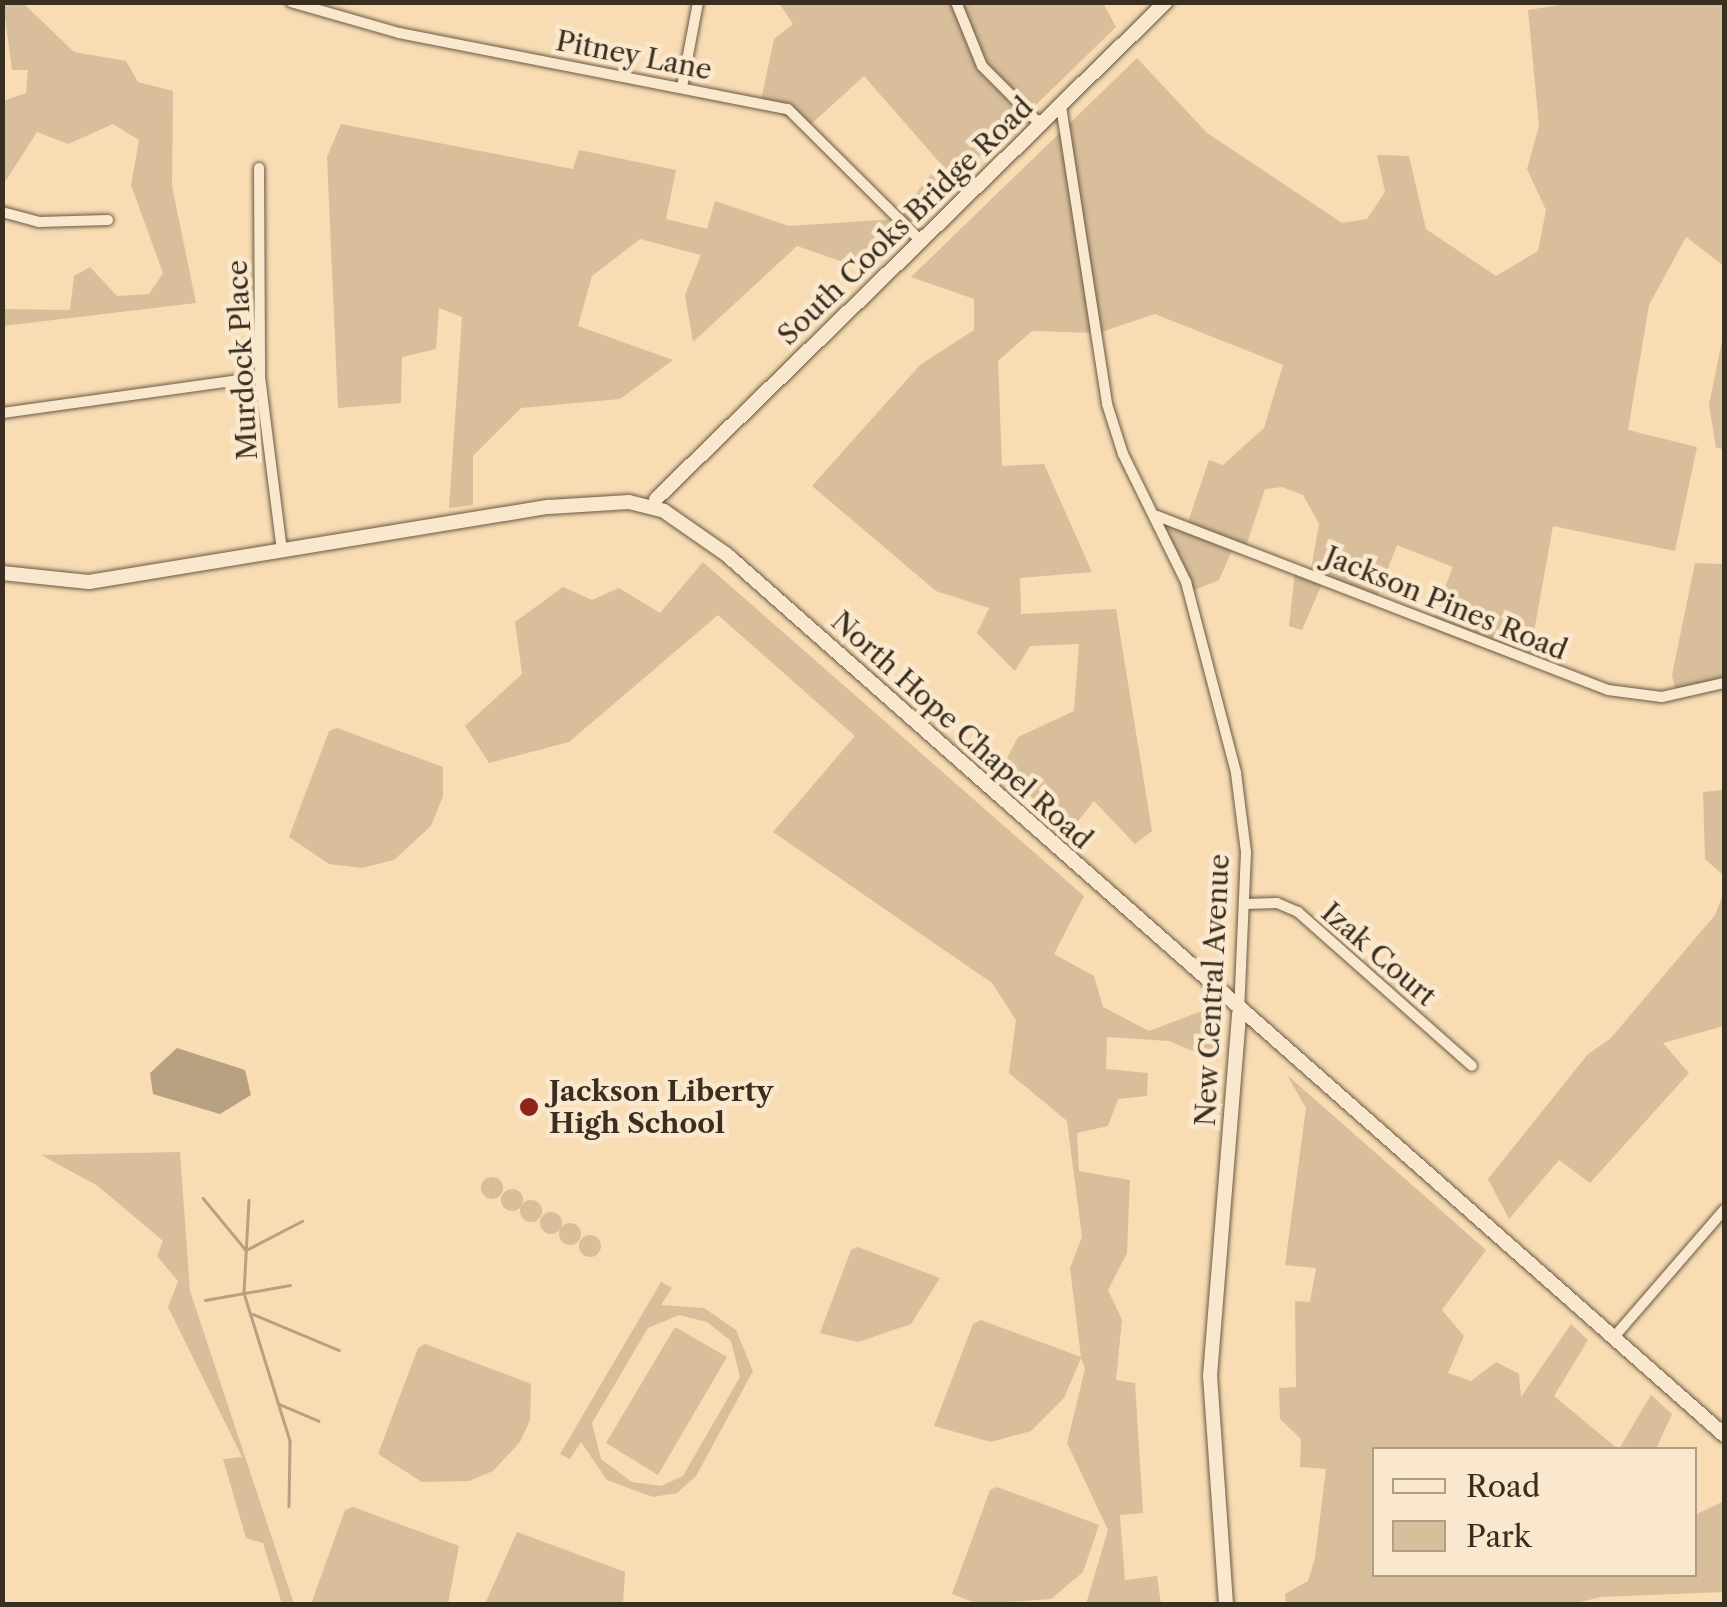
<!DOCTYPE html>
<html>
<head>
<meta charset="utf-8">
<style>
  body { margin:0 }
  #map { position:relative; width:1727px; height:1607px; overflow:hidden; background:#f8dcb3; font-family:"Libre Caslon Text",serif }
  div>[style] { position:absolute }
  .green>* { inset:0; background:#d8be9a }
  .round { border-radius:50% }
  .water>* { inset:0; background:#b7a181 }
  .stream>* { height:2.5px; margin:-1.25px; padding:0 1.25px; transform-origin:1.25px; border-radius:1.25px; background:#b7a181 }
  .roads { filter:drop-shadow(0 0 2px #695a44) drop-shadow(0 0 2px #695a44) }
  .street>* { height:10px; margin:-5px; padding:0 5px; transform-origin:5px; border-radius:5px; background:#fae8ce }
  .secondary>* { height:14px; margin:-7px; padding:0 7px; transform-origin:7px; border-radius:7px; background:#fae8ce }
  .dots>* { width:28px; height:28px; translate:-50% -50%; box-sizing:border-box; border:5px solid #fae8ce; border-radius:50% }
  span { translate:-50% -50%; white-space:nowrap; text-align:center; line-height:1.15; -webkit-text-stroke:9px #fae8ce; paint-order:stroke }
  .street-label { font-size:28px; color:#392e1f }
  .poi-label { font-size:28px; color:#392e1f; font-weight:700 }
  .left { translate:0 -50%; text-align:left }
  .frame { position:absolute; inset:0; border:5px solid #392e1f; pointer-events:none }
  .legend { position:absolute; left:1372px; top:1447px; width:325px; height:130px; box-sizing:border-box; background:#fae8ce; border:2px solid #ad9e88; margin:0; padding:12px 18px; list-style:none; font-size:30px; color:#392e1f }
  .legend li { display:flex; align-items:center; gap:20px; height:50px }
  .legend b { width:50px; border:2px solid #ad9e88 }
</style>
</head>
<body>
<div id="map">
  <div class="green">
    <div style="clip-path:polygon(3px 2px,23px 3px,74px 52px,126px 61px,138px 82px,173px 91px,172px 186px,196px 303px,3px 326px,3px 309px,70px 310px,74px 276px,90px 267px,117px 296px,149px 294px,163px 273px,131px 185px,139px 140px,113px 124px,68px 144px,37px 132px,3px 185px,3px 101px,26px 93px,28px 70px,12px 70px)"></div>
    <div style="clip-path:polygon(1578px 2px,1724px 3px,1724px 266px,1686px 237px,1649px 305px,1628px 430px,1697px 447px,1675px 551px,1553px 526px,1528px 665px,1429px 628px,1453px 567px,1397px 545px,1374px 604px,1322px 584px,1302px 630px,1289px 626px,1295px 571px,1310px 575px,1319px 524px,1303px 495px,1282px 487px,1265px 489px,1244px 552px,1233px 548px,1219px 580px,1190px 592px,1157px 520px,1185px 531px,1209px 460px,1223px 465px,1264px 428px,1283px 365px,1155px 314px,1098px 333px,1032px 331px,998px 361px,1002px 466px,1044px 464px,1092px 572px,1020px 578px,1021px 614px,1116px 609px,1152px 831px,1135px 844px,1094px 801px,1070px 831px,1001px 770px,1018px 737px,1074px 711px,1079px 644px,1030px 646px,1015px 671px,977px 633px,989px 608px,936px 591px,812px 486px,920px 365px,974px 330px,974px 299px,911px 277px,1137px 58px,1207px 133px,1342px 223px,1367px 219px,1385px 192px,1377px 155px,1409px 156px,1426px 229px,1496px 276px,1538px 251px,1546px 210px,1527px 169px,1539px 126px,1528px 10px)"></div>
    <div style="clip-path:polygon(779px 3px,1103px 3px,1116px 27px,866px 270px,797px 246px,693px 342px,685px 295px,701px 255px,640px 239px,592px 276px,578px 326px,673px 360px,620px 399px,521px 408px,473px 456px,473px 505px,449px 508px,462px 317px,439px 308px,436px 349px,402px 357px,401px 403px,338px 408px,327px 157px,341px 124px,573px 169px,579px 150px,676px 170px,666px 219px,707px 229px,715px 201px,789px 226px,896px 219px,940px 163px,864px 76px,808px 127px,760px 105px,774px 39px,793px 24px)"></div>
    <div style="clip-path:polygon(1724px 331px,1724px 449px,1716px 448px,1709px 405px)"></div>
    <div style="clip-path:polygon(703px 562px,1084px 896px,1054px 954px,1094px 976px,1103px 1007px,1149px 1031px,1210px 1008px,1220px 1016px,1217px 1061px,1169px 1041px,1107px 1037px,1106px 1069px,1148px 1073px,1147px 1096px,1118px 1099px,1108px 1126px,1077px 1133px,1079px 1171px,1130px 1180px,1127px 1253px,1108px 1290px,1122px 1320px,1116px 1380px,1135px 1383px,1143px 1513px,1120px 1515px,1125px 1580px,1157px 1576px,1161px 1604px,1086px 1604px,1108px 1530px,1067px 1443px,1085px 1369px,1081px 1358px,1064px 1398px,1031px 1431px,991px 1442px,934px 1426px,973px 1324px,981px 1320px,1081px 1357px,1070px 1268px,1082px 1237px,1067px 1121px,1009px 1073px,1016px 1020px,992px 983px,773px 832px,855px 736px,718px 615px,569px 742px,489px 763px,465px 726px,522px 674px,515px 622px,563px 587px,592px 600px,619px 588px,660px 613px)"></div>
    <div style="clip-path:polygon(1695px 563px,1724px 564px,1724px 686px,1677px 698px,1672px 675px)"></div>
    <div style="clip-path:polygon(337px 728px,443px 767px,443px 796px,431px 826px,394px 860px,362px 868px,329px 864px,289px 837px,329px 731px)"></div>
    <div style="clip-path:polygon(1724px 790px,1724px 876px,1705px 859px,1703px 792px)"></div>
    <div style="clip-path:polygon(1724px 892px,1724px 1026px,1663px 1043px,1689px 1073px,1590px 1183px,1559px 1160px,1509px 1219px,1488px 1179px,1588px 1054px,1610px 1039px,1715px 915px)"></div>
    <div style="clip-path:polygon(1287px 1075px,1486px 1250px,1442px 1310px,1464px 1336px,1448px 1373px,1471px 1381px,1496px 1362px,1519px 1374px,1521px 1397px,1571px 1324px,1588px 1340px,1554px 1396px,1618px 1449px,1374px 1450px,1374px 1574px,1694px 1574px,1695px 1515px,1724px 1501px,1724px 1592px,1601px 1597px,1572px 1604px,1286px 1604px,1285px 1594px,1308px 1581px,1315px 1558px,1326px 1469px,1300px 1467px,1301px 1439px,1280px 1419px,1279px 1388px,1296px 1387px,1295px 1301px,1310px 1302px,1316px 1268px,1285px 1265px,1306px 1108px)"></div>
    <div style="clip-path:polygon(180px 1152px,190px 1291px,294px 1604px,282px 1604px,263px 1543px,246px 1538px,223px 1459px,242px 1457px,168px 1307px,178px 1281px,157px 1256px,163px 1241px,98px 1186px,41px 1155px)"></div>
    <div class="round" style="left:481px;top:1177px;width:22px;height:22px"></div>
    <div class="round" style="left:501px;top:1189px;width:22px;height:22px"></div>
    <div class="round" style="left:520px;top:1200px;width:22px;height:22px"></div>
    <div class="round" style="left:540px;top:1212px;width:22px;height:22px"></div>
    <div class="round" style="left:559px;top:1223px;width:22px;height:22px"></div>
    <div class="round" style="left:579px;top:1235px;width:22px;height:22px"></div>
    <div style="clip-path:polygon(858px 1247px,940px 1278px,911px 1324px,858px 1342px,820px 1333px,851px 1250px)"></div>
    <div style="clip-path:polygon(evenodd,661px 1282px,672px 1288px,661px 1305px,704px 1308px,736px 1330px,753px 1371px,696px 1476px,677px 1493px,653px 1497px,607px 1480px,581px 1442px,570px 1459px,560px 1454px,661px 1282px,679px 1315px,707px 1322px,731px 1341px,740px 1377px,683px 1476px,661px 1486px,632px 1482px,601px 1459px,592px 1423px,648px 1328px,679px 1315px)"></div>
    <div style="clip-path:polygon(675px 1327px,727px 1357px,658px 1475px,606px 1443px)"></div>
    <div style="clip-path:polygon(425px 1344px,531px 1384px,530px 1420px,520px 1442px,493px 1471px,469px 1481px,422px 1482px,378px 1454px,418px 1348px)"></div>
    <div style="clip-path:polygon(1651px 1395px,1672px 1414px,1656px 1449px,1619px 1449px)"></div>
    <div style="clip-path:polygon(997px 1487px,1099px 1525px,1083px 1572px,1051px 1599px,978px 1604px,952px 1594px,990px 1490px)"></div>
    <div style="clip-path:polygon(353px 1507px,459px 1546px,448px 1604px,311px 1604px,345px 1510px)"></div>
    <div style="clip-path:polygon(517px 1532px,625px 1572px,623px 1604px,485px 1604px)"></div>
  </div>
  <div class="water">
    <div style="clip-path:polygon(177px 1048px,245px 1070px,251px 1095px,220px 1114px,153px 1094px,150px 1073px)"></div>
  </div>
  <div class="stream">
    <div style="left:203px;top:1198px;width:67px;rotate:50.4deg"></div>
    <div style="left:246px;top:1250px;width:63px;rotate:-27.4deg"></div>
    <div style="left:249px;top:1200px;width:93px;rotate:93.1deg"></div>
    <div style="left:244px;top:1293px;width:155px;rotate:72.7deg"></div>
    <div style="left:290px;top:1441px;width:65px;rotate:90.9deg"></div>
    <div style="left:205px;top:1300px;width:86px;rotate:-10deg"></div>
    <div style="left:253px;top:1314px;width:93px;rotate:22.7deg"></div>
    <div style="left:279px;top:1404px;width:43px;rotate:23deg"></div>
  </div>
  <div class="roads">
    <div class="street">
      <div style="left:291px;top:2px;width:112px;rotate:16deg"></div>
      <div style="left:399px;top:33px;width:396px;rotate:11.1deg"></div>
      <div style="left:788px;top:109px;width:185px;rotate:44.8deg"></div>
      <div style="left:956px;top:2px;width:69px;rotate:67.9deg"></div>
      <div style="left:982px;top:66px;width:83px;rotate:45deg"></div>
      <div style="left:682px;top:87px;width:86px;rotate:-79.3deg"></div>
      <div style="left:1061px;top:106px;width:302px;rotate:81.2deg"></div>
      <div style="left:1107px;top:404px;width:52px;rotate:72.3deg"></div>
      <div style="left:1123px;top:454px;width:143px;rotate:63.8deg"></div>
      <div style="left:1186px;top:582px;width:197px;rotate:75.3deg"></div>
      <div style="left:1236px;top:773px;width:80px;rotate:82.8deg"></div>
      <div style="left:1246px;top:852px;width:159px;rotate:92.5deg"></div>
      <div style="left:259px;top:168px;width:209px;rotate:89.7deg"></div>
      <div style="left:260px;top:377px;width:174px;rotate:82.8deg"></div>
      <div style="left:2px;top:212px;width:38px;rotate:15deg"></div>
      <div style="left:39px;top:222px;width:69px;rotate:-1.7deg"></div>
      <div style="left:2px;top:413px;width:260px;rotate:-7.9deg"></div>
      <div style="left:1157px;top:516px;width:483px;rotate:21.1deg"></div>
      <div style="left:1608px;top:690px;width:54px;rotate:7.4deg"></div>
      <div style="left:1662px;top:697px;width:64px;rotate:-12.7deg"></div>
      <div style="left:1245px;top:904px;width:32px;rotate:-2deg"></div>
      <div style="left:1277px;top:903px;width:23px;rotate:23deg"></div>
      <div style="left:1298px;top:912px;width:232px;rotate:41.5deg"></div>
      <div style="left:1614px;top:1337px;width:168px;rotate:-49.1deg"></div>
    </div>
    <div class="secondary">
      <div style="left:656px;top:499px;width:712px;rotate:-44.26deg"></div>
      <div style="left:2px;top:573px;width:87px;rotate:5.9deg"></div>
      <div style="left:89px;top:582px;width:466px;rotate:-9.3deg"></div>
      <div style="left:549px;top:507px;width:80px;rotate:-3.6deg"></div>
      <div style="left:629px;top:502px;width:36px;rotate:14deg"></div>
      <div style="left:664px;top:511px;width:77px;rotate:34.9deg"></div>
      <div style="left:727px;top:555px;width:1330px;rotate:41.43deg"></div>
      <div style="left:1226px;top:1604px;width:229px;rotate:-94deg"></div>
      <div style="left:1210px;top:1376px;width:364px;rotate:-85.4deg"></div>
    </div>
  </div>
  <div class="dots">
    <div style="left:529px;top:1107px;background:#8f2418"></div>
  </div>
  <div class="street-label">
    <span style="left:634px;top:55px;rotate:11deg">Pitney Lane</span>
    <span style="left:905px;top:221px;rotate:-44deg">South Cooks Bridge Road</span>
    <span style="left:242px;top:360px;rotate:-93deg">Murdock Place</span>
    <span style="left:1446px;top:603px;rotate:22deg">Jackson Pines Road</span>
    <span style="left:962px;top:730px;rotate:42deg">North Hope Chapel Road</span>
    <span style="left:1379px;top:954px;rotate:41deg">Izak Court</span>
    <span style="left:1212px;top:990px;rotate:-87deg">New Central Avenue</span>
  </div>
  <div class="poi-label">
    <span class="left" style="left:549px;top:1107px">Jackson Liberty<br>High School</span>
  </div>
  <div class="frame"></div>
  <ul class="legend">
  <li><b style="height:12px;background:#fae8ce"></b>Road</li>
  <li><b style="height:28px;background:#d8be9a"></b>Park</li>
  </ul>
</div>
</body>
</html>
